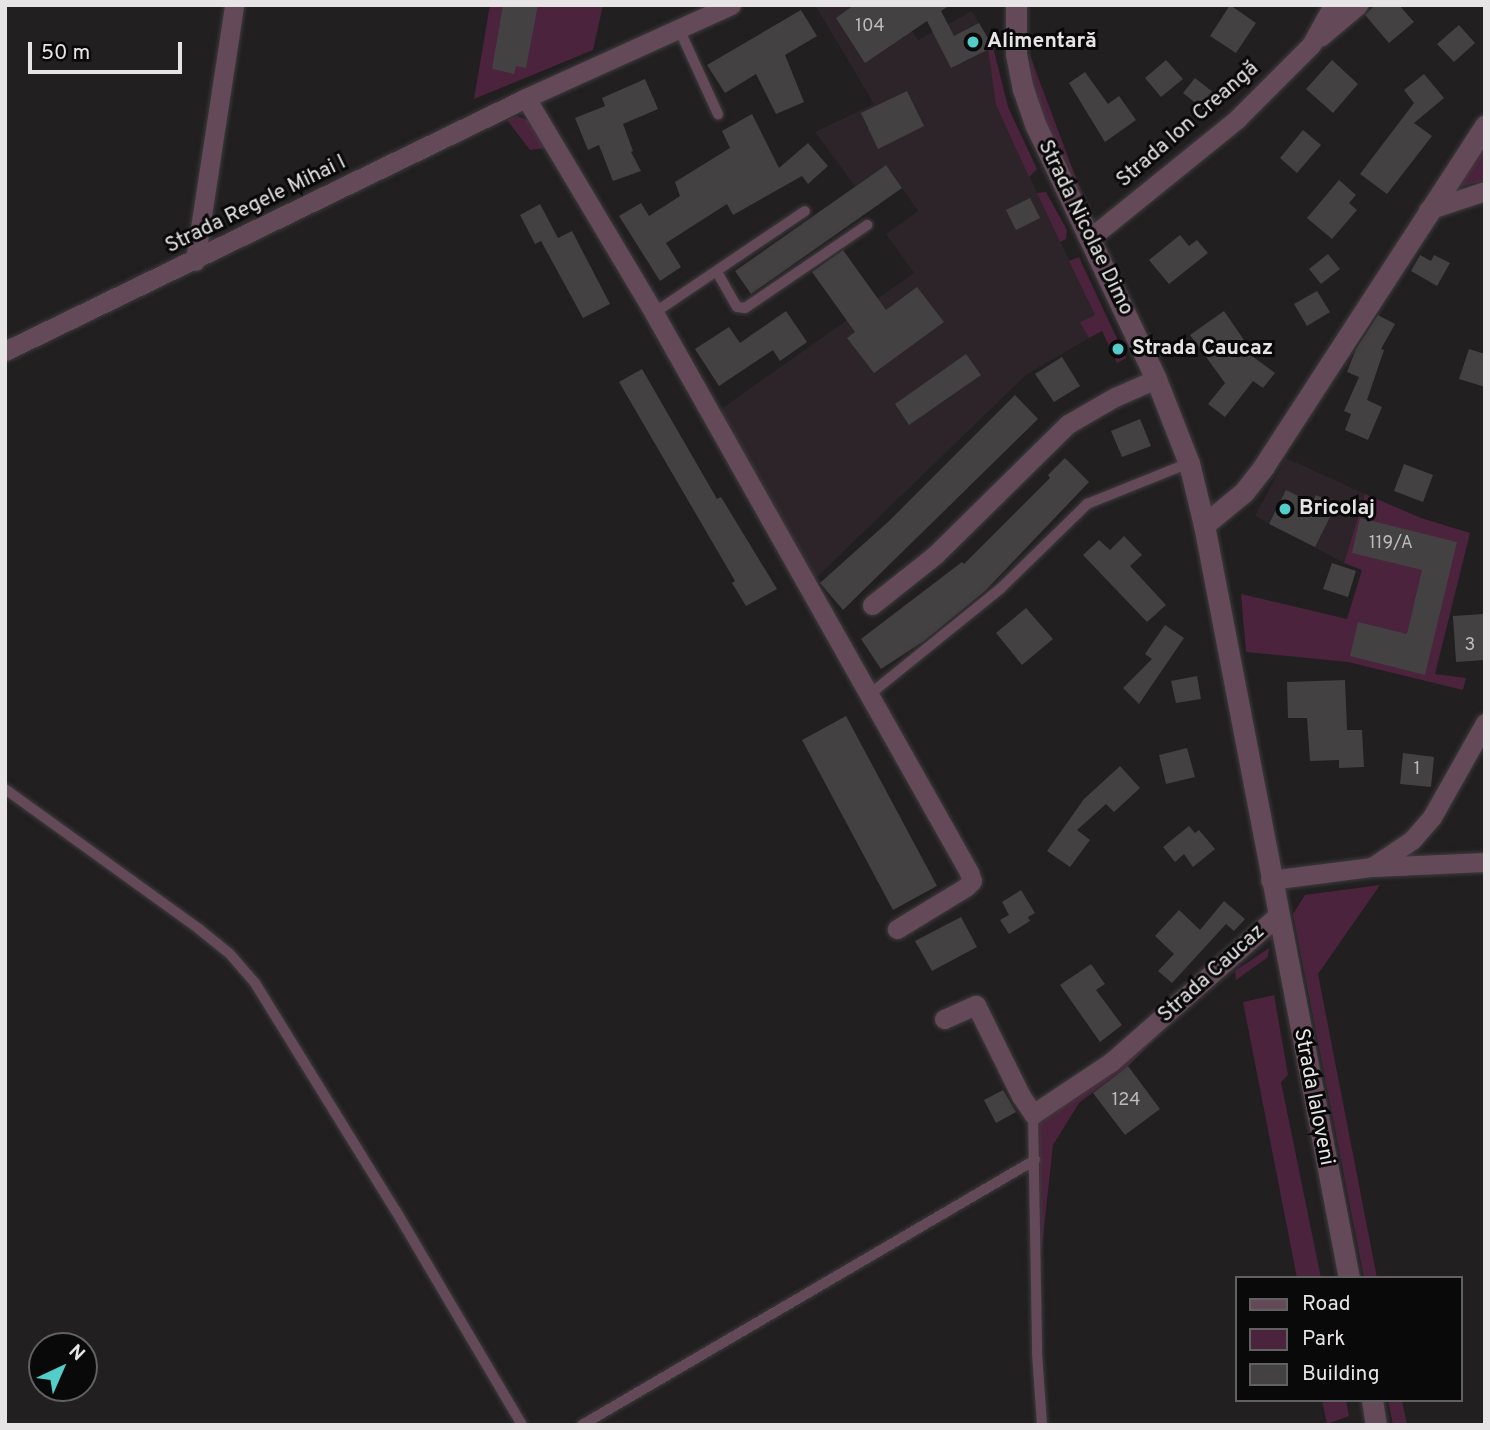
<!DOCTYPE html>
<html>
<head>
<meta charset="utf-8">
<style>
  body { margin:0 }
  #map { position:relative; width:1490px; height:1430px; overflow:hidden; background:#211f20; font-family:Overpass,sans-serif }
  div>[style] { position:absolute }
  .built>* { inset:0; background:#2c2429 }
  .green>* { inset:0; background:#4b233d }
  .building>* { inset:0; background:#444143 }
  .roads { filter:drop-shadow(0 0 2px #3d3b3c) drop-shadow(0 0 2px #3d3b3c) }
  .service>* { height:10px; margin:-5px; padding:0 5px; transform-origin:5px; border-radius:5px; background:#644959 }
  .minor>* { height:19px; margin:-9.5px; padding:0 9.5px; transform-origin:9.5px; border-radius:9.5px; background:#644959 }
  .tertiary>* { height:21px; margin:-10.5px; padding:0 10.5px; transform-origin:10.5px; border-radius:10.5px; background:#644959 }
  .dots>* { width:19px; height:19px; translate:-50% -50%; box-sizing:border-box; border:4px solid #0a090a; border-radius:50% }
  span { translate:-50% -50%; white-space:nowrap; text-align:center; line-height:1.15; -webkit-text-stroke:6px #0a090a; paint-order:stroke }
  .number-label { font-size:18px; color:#bebbbc }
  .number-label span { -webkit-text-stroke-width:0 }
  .poi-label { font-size:21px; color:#e6e4e5; font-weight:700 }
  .left { translate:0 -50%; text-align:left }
  .street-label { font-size:21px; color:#e6e4e5 }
  .frame { position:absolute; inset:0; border:7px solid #e6e4e5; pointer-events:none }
  .legend { position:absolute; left:1235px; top:1276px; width:228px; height:126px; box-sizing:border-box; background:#0a090a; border:2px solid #626162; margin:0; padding:9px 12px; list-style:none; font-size:21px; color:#e6e4e5 }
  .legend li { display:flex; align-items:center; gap:14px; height:35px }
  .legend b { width:35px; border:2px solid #626162 }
  .north { position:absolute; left:28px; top:1332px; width:70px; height:70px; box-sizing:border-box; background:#0a090a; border:2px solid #626162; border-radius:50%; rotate:44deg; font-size:19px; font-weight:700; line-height:28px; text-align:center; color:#e6e4e5 }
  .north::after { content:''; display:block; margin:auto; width:24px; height:32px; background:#53cdca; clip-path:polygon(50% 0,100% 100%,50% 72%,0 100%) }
  .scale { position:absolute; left:28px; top:42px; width:154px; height:32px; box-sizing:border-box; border:4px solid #e6e4e5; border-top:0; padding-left:9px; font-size:21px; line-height:24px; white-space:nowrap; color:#e6e4e5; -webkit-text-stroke:5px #0a090a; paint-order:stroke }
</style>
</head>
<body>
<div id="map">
  <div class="built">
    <div style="clip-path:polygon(815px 5px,894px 5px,918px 40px,972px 11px,993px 47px,996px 105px,1095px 315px,1081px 322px,1089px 338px,1026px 375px,815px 579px,722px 415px,721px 409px,914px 273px,886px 234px,918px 211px,886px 165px,855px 186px,815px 132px,874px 104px)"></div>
    <div style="clip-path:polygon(1286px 458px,1365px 494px,1344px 563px,1255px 516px)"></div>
  </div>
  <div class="green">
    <div style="clip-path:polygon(490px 5px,603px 5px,593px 50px,474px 99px)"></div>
    <div style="clip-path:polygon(993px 47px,1008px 107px,1037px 169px,1029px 177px,996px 105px,988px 49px)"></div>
    <div style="clip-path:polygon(1029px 53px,1088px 210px,1048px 128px,1033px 87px)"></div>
    <div style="clip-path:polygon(517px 116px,530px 121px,546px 148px,530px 150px,507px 120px)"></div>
    <div style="clip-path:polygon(1485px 142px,1485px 181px,1453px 188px)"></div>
    <div style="clip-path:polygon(1046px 192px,1067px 230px,1066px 239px,1060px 242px,1037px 193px)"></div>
    <div style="clip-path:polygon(1079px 257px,1126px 358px,1117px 363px,1102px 331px,1089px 338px,1080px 322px,1095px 315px,1069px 261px)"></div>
    <div style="clip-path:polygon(1365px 494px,1421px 518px,1470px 533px,1435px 674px,1466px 678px,1463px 690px,1348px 662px,1246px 652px,1241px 594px,1347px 619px,1362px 570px,1344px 563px)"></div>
    <div style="clip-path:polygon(1380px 885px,1318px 974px,1377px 1278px,1364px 1278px,1293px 914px,1305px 895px)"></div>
    <div style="clip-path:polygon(1269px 948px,1268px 957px,1236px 980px,1235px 971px)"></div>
    <div style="clip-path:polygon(1274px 995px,1288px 1075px,1281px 1082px,1321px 1278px,1297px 1278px,1243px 1002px)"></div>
    <div style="clip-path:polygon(1162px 1032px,1128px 1066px,1079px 1103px,1053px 1145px,1041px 1256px,1039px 1121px)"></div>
    <div style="clip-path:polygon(1322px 1400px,1346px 1400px,1349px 1416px,1327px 1424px)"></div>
    <div style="clip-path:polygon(1388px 1400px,1402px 1400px,1407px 1425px,1393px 1425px)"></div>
  </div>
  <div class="building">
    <div style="clip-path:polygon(503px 5px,538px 5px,526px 68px,516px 66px,514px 74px,492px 69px)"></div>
    <div style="clip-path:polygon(854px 5px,950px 5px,941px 11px,954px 36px,979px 23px,993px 47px,951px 68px,927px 21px,865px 63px,836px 18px)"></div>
    <div style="clip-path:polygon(1230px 5px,1256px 23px,1236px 53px,1210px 36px)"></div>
    <div style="clip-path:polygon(1375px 5px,1399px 5px,1414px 22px,1389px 43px,1365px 15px)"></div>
    <div style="clip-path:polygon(801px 10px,817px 36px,785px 55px,804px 102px,776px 114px,756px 74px,725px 93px,707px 65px)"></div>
    <div style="clip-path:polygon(1459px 25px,1475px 43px,1454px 62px,1437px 44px)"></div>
    <div style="clip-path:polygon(1166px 60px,1183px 79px,1161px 97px,1145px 78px)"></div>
    <div style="clip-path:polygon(1332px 60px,1358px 84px,1333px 113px,1306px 89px)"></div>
    <div style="clip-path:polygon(1085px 72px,1108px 104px,1119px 96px,1136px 120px,1105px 142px,1069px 83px)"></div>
    <div style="clip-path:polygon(1424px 74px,1444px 98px,1414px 123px,1432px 136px,1387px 194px,1360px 174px,1414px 103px,1404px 90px)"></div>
    <div style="clip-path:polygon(1195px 78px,1219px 97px,1207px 112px,1183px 93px)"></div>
    <div style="clip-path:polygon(645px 79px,658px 109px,623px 124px,633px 151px,631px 152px,641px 171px,613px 181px,599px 145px,588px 150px,575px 118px,605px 106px,602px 98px)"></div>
    <div style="clip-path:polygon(907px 91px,924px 126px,878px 149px,861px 113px)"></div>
    <div style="clip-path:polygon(752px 114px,779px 168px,808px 143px,828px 166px,808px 184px,802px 176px,733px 215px,727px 204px,666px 243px,681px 267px,660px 281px,619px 216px,641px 203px,649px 216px,680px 196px,675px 182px,730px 148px,722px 131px)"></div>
    <div style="clip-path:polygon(1303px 130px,1321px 145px,1297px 173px,1280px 158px)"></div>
    <div style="clip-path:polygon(886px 165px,902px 188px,751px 294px,735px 271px)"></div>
    <div style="clip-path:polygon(1339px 180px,1356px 195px,1349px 203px,1357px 210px,1332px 239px,1307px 218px)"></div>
    <div style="clip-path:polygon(1030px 198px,1040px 218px,1016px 230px,1006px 210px)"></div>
    <div style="clip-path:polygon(540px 204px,558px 238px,572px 231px,610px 304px,583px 318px,541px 241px,535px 244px,520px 215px)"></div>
    <div style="clip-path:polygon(1180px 235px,1189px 246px,1197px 240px,1208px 253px,1169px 284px,1149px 260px)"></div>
    <div style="clip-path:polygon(843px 250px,886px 310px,917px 287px,944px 322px,874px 373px,847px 338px,855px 332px,812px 272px)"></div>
    <div style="clip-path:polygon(1328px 254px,1340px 269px,1321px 284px,1309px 269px)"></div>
    <div style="clip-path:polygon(1420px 255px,1431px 261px,1434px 255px,1450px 263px,1437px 286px,1411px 271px)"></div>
    <div style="clip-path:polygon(1317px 291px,1330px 312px,1307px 326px,1294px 304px)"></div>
    <div style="clip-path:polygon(786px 311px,807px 342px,780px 361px,773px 350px,719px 386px,695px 349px,729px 327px,740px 343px)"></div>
    <div style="clip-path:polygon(1224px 311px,1244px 340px,1237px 345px,1275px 373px,1263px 388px,1253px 381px,1225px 417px,1208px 404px,1225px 383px,1190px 335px)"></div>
    <div style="clip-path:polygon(1378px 315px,1395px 324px,1381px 349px,1384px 350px,1367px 400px,1382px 407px,1368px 440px,1345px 430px,1351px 414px,1344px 411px,1359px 377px,1347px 372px,1356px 349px)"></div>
    <div style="clip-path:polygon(1469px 349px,1485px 354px,1485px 387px,1459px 379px)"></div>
    <div style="clip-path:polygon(966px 354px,981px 375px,909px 425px,895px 404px)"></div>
    <div style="clip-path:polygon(1062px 357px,1080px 386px,1054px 402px,1035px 374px)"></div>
    <div style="clip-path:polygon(642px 369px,717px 499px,721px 497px,777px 589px,746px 606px,732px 583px,735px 581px,619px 382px)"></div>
    <div style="clip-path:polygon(1015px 395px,1038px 419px,843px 610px,820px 583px,888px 522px)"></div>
    <div style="clip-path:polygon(1140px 419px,1151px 446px,1122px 457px,1111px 431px)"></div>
    <div style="clip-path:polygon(1065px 458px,1089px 482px,985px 591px,924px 641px,881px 669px,861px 639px,962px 562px,964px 564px,1050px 478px,1048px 475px)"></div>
    <div style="clip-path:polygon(1404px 464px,1433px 475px,1423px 502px,1394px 491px)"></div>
    <div style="clip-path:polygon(1286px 490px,1312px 503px,1316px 495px,1336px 505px,1315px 547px,1269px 524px)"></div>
    <div style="clip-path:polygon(1360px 518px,1457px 542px,1425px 675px,1350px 656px,1358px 622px,1407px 634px,1422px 570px,1352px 553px)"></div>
    <div style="clip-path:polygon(1124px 536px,1142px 555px,1130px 566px,1166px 605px,1147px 622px,1083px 555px,1099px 540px,1110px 550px)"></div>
    <div style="clip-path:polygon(1332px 563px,1356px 571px,1348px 597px,1323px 589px)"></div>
    <div style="clip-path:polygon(1026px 608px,1053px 639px,1022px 665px,996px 633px)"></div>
    <div style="clip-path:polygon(1483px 614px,1485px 660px,1456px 662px,1453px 616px)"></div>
    <div style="clip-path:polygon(1165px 625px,1184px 638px,1139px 704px,1123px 688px,1152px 659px,1145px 654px)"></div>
    <div style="clip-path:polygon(1197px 676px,1201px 699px,1176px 703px,1171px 681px)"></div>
    <div style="clip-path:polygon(1345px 680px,1347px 730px,1362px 730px,1364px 767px,1339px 768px,1339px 760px,1310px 761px,1307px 718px,1288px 718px,1287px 682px)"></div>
    <div style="clip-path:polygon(846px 716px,937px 886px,893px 910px,802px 740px)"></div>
    <div style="clip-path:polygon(1187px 748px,1195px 777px,1166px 784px,1159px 755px)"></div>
    <div style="clip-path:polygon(1403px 753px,1434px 757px,1431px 787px,1400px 784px)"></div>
    <div style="clip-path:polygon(1120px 766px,1140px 788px,1114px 812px,1106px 804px,1077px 830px,1090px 840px,1070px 867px,1047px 851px,1084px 799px)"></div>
    <div style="clip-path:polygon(1189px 826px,1195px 833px,1199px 830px,1215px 849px,1193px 867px,1184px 854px,1175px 862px,1163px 847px)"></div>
    <div style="clip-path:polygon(1021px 890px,1035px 913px,1028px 917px,1030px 921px,1009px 934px,1000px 920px,1009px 915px,1002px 902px)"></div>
    <div style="clip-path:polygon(1224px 901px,1245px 919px,1234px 931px,1226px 924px,1172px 983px,1158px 971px,1174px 954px,1155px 936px,1179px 910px,1200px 930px)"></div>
    <div style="clip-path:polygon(961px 917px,977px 947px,932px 971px,915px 941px)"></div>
    <div style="clip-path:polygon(1091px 964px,1105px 984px,1096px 990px,1122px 1025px,1100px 1042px,1060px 985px)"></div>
    <div style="clip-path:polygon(1128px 1066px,1160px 1109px,1125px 1135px,1093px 1093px)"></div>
    <div style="clip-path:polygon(1003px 1090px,1016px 1112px,996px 1123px,984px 1100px)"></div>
  </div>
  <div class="roads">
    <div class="service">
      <div style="left:679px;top:29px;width:94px;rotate:65.4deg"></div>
      <div style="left:717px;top:272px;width:40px;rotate:60.3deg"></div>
      <div style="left:737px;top:307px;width:8px;rotate:7deg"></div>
      <div style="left:745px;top:308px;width:148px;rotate:-34.2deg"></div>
      <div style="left:654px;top:313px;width:182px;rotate:-34deg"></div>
      <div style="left:869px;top:695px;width:169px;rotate:-39deg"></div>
      <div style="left:1000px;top:589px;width:122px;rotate:-44.3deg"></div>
      <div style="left:1087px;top:504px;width:110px;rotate:-21.9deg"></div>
      <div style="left:5px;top:789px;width:239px;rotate:35.8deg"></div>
      <div style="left:199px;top:929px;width:38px;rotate:39deg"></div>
      <div style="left:229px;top:953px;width:40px;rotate:49deg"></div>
      <div style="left:255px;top:983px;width:268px;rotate:58.3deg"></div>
      <div style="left:396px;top:1211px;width:248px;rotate:59.5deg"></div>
      <div style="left:1033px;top:1114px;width:239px;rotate:89deg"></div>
      <div style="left:1037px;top:1353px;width:72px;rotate:86deg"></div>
      <div style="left:582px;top:1425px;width:525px;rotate:-30.33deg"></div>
    </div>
    <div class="minor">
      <div style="left:1320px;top:37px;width:50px;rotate:-40.1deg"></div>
      <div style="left:526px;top:98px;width:250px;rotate:59.2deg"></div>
      <div style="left:654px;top:313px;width:642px;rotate:60.6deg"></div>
      <div style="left:969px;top:872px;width:9px;rotate:72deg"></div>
      <div style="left:972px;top:881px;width:8px;rotate:135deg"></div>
      <div style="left:966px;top:887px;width:81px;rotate:148.7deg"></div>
      <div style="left:1428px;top:210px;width:60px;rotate:-18.4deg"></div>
      <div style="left:1089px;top:239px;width:191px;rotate:-39deg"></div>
      <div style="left:1237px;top:119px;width:105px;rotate:-45deg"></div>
      <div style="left:1311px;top:45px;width:46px;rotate:-61.2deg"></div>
      <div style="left:195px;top:261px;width:259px;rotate:-81.3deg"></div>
      <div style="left:5px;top:351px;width:579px;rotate:-25.9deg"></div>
      <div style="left:526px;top:98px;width:225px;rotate:-24.4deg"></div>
      <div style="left:872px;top:605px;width:80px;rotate:-38.4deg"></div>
      <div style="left:935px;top:555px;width:187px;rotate:-44.6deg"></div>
      <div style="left:1068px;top:424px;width:54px;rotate:-29.9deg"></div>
      <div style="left:1115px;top:397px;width:45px;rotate:-23.7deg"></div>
      <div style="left:1372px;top:867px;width:113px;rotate:-2.5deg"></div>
      <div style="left:1270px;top:880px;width:103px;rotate:-7.3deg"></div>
      <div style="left:1372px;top:867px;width:48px;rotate:-34deg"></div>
      <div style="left:1412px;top:840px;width:30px;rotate:-49deg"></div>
      <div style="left:1432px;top:817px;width:108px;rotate:-60.6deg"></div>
      <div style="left:944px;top:1019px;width:35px;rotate:-24deg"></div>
      <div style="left:976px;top:1005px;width:102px;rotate:63.7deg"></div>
      <div style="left:1021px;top:1096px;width:22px;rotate:56deg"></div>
      <div style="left:1033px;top:1114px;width:94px;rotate:-33.7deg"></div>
      <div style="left:1111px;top:1062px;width:221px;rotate:-41.3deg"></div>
    </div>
    <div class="tertiary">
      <div style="left:1016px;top:5px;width:49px;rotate:90deg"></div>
      <div style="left:1016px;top:54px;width:36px;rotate:79deg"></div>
      <div style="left:1023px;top:89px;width:37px;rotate:71deg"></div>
      <div style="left:1035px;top:124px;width:282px;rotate:64.6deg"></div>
      <div style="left:1156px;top:379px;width:90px;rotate:68.6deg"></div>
      <div style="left:1189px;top:463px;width:64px;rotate:76.4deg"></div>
      <div style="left:1204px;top:525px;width:767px;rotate:79.1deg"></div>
      <div style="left:1204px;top:525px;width:52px;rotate:-39.5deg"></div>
      <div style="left:1244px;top:492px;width:33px;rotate:-52deg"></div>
      <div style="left:1264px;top:466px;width:406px;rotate:-57deg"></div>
      <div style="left:1372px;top:1400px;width:25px;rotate:81deg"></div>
    </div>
  </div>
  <div class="dots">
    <div style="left:973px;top:42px;background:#53cdca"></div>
    <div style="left:1118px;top:349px;background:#53cdca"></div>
    <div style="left:1285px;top:509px;background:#53cdca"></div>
  </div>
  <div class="number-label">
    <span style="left:870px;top:27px">104</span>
    <span style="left:1391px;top:544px">119/A</span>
    <span style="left:1470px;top:646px">3</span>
    <span style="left:1417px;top:770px">1</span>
    <span style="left:1126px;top:1101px">124</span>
  </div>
  <div class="poi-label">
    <span class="left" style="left:987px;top:42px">Alimentară</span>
    <span class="left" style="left:1132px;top:349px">Strada Caucaz</span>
    <span class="left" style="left:1299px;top:509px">Bricolaj</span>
  </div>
  <div class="street-label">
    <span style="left:1188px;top:125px;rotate:-41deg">Strada Ion Creangă</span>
    <span style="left:256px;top:205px;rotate:-26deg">Strada Regele Mihai I</span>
    <span style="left:1085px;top:228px;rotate:64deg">Strada Nicolae Dimo</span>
    <span style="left:1212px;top:974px;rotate:-42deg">Strada Caucaz</span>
    <span style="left:1313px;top:1097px;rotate:79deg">Strada Ialoveni</span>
  </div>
  <div class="frame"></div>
  <ul class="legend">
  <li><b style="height:9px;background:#644959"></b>Road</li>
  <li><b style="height:19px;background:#4b233d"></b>Park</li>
  <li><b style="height:19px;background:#444143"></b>Building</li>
  </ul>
  <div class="north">N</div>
  <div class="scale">50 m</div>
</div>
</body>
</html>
